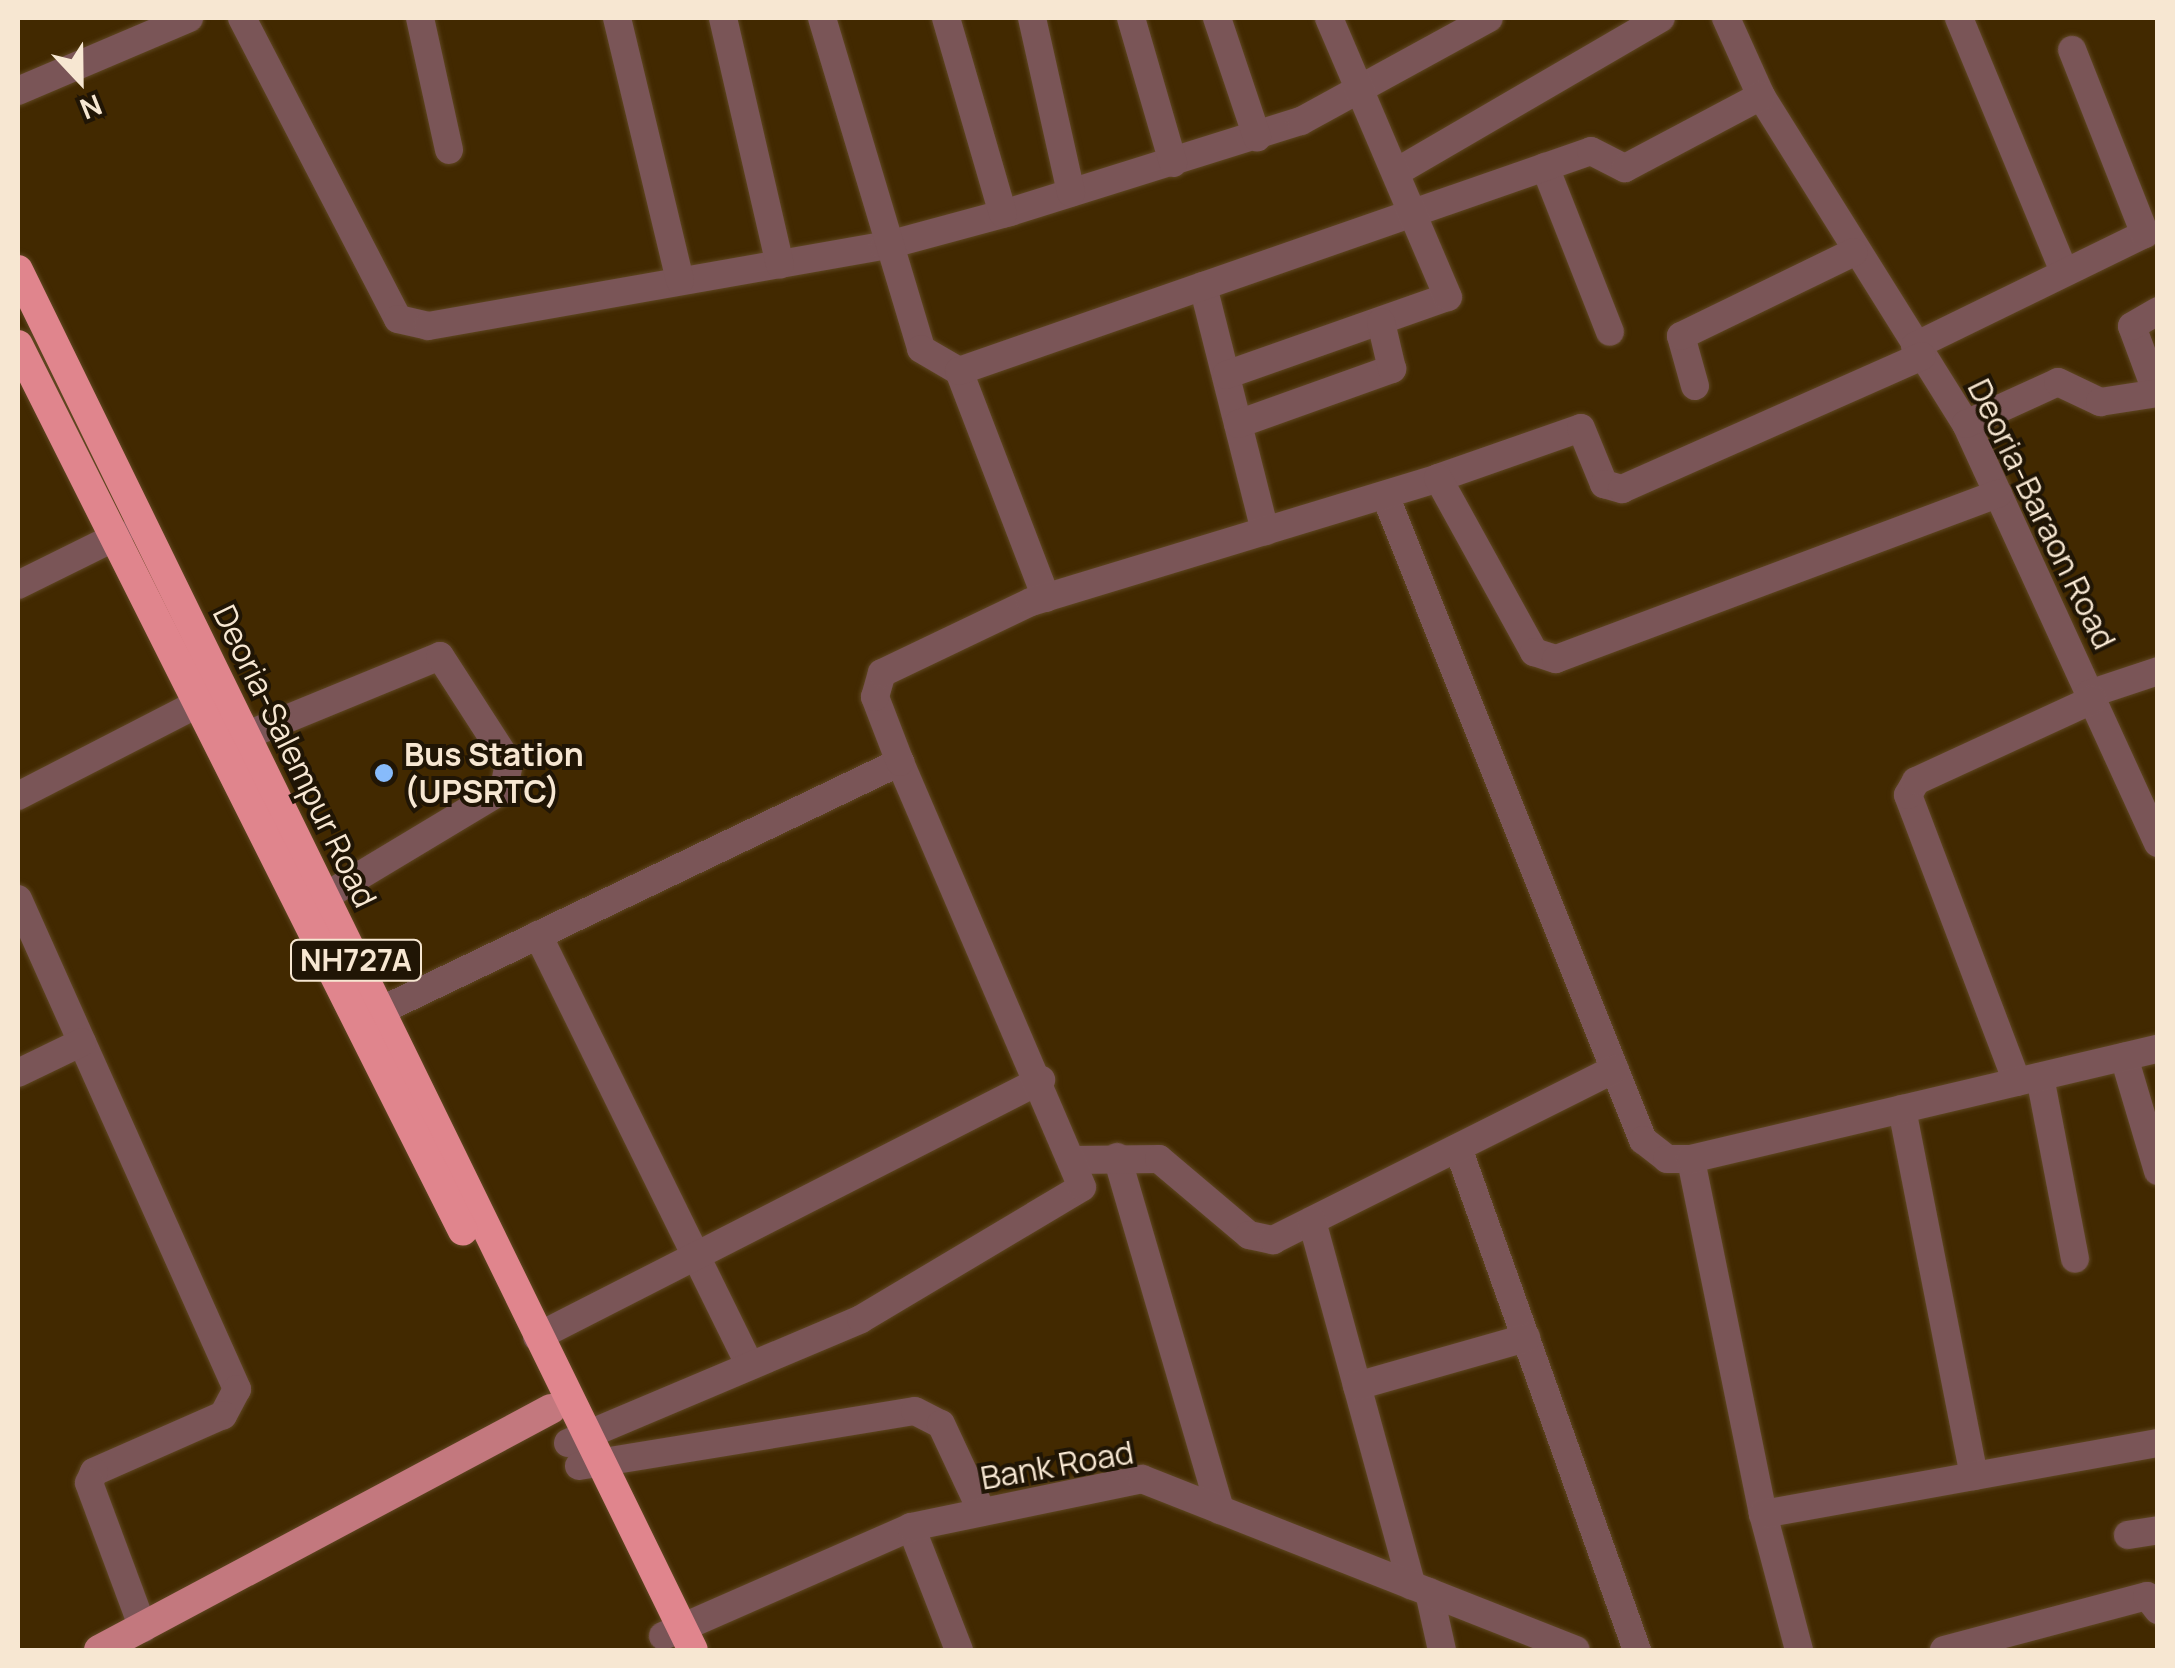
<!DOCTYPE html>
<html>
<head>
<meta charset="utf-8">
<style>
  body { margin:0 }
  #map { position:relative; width:2175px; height:1668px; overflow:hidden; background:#422900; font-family:Manrope,sans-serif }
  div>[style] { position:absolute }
  .roads { filter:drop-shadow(0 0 2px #5f4722) drop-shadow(0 0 2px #5f4722) }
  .minor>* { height:28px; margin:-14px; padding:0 14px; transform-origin:14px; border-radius:14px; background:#7a5557 }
  .major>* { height:30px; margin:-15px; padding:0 15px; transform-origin:15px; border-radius:15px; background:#c3787e }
  .highway>* { height:30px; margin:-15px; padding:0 15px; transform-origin:15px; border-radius:15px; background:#e0858d }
  .dots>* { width:28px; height:28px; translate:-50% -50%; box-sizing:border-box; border:5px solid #201505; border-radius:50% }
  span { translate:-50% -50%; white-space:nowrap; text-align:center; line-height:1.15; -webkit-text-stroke:8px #201505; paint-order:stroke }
  .shield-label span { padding:2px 8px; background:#201505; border:2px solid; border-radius:8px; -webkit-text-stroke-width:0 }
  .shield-label { font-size:30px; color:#f7e7d2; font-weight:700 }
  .street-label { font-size:32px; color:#f7e7d2 }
  .poi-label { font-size:32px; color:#f7e7d2; font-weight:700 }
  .left { translate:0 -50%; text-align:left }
  .frame { position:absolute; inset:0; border:20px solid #f7e7d2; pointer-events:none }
  .north { position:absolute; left:30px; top:30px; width:100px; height:100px; -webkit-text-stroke:8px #201505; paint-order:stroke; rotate:158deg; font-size:28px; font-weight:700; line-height:40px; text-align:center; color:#f7e7d2 }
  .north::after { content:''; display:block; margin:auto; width:35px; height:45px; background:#f7e7d2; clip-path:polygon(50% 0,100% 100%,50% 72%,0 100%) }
</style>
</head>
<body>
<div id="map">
  <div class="roads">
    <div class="minor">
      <div style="left:242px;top:18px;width:339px;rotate:62.6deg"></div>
      <div style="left:398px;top:319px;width:31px;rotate:13deg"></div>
      <div style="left:428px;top:326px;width:463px;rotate:-10deg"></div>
      <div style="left:884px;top:246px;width:131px;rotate:-15.1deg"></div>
      <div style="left:1010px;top:212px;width:305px;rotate:-17.4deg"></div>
      <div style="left:1301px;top:121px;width:214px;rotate:-28.7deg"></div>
      <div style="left:420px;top:18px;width:135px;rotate:77.6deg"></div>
      <div style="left:617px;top:18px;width:270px;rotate:76.5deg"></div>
      <div style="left:723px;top:18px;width:253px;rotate:77deg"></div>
      <div style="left:822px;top:18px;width:345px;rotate:73.3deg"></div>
      <div style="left:921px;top:349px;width:44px;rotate:30.1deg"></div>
      <div style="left:959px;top:371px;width:243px;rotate:69deg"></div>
      <div style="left:946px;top:18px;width:204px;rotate:73.8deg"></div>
      <div style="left:1032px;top:18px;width:179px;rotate:77.4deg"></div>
      <div style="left:1131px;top:18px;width:151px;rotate:73.8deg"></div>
      <div style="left:1217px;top:18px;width:126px;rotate:71.4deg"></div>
      <div style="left:1726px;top:18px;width:85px;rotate:65.8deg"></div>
      <div style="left:1761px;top:96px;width:387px;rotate:58deg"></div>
      <div style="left:1966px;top:424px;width:461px;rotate:65.4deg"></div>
      <div style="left:1959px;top:18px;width:274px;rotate:67.5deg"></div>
      <div style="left:18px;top:91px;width:186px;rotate:-23.1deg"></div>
      <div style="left:1545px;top:167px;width:177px;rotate:68.5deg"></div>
      <div style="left:1398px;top:171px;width:304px;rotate:-30.2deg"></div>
      <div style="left:1203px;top:286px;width:253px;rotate:75.8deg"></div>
      <div style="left:1915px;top:346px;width:256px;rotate:-26deg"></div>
      <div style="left:2145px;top:234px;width:198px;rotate:-111.6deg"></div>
      <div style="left:959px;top:371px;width:669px;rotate:-19.19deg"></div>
      <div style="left:1591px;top:151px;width:38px;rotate:27deg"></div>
      <div style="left:1625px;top:168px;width:154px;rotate:-27.9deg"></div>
      <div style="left:1226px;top:375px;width:235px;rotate:-19.4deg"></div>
      <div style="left:1448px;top:297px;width:303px;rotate:-113.1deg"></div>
      <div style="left:1695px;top:386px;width:52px;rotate:-105.6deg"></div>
      <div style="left:1681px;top:336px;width:192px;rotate:-25.9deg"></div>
      <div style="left:2156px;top:391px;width:69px;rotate:-110.3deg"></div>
      <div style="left:2132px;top:326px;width:30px;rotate:-30deg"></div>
      <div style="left:1238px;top:424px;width:164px;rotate:-19.7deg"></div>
      <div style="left:1392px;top:369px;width:48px;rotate:-103.2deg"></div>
      <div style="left:1966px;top:424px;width:101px;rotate:-24.5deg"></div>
      <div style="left:2058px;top:382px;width:47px;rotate:25.5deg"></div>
      <div style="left:2100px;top:402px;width:59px;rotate:-8.8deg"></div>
      <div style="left:1438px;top:478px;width:151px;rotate:-19.3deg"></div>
      <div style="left:1581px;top:428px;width:61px;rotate:67.7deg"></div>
      <div style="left:1604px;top:484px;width:19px;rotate:16deg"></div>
      <div style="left:1622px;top:489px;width:328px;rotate:-23.9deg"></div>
      <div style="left:1385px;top:495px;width:695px;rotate:68.2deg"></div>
      <div style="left:1643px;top:1140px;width:31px;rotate:38deg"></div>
      <div style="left:1667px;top:1159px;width:24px"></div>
      <div style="left:18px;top:585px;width:113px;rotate:-26.3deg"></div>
      <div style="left:2089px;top:694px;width:73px;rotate:-18.4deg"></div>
      <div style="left:228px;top:743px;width:229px;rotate:-22.3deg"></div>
      <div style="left:440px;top:656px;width:127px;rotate:57.2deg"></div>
      <div style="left:509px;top:763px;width:26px;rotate:101deg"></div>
      <div style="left:504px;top:789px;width:231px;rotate:149deg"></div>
      <div style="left:18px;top:796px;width:208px;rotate:-27.2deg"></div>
      <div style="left:18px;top:899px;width:537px;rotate:65.92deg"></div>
      <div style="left:237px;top:1389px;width:30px;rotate:118deg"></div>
      <div style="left:223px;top:1415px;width:141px;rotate:156.2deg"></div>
      <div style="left:94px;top:1472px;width:12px;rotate:114deg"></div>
      <div style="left:89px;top:1483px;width:155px;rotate:69.6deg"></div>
      <div style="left:538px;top:935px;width:480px;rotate:63.8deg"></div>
      <div style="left:380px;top:1011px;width:577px;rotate:-25.59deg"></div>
      <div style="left:2124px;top:1057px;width:119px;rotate:73.4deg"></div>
      <div style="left:18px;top:1073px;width:71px;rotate:-25.8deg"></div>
      <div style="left:2040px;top:1077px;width:185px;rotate:79.1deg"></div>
      <div style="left:2017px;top:1082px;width:307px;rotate:-110.8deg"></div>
      <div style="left:1908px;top:795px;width:16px;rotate:-60deg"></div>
      <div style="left:1916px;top:781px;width:194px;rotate:-24.7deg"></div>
      <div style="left:1902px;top:1109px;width:374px;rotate:78.9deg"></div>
      <div style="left:1458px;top:1148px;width:533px;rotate:70.38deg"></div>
      <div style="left:1117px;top:1157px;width:368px;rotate:73.7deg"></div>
      <div style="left:1074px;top:1160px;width:85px;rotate:-0.7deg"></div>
      <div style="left:1159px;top:1159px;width:118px;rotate:40.2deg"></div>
      <div style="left:1249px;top:1235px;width:25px;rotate:12deg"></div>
      <div style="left:1273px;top:1240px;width:382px;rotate:-26.6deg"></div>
      <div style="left:1312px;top:1221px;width:378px;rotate:74.7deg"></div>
      <div style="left:537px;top:1337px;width:566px;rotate:-27.02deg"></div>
      <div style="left:1357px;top:1386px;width:176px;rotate:-15.9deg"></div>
      <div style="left:568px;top:1443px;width:318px;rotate:-22.9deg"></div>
      <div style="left:861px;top:1319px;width:257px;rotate:-30.8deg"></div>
      <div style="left:1082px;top:1187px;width:462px;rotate:-113.2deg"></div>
      <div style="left:900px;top:762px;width:70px;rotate:-111deg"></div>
      <div style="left:875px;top:697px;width:25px;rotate:-74deg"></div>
      <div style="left:882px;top:673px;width:165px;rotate:-25.5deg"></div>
      <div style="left:1031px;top:602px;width:425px;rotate:-16.9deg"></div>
      <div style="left:1438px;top:478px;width:199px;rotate:61.1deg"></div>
      <div style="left:1534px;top:652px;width:23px;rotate:18deg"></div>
      <div style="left:1556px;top:659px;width:472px;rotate:-20.5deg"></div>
      <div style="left:579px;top:1466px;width:340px;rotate:-9.3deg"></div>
      <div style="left:915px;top:1411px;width:29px;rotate:27deg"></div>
      <div style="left:941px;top:1424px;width:97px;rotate:65deg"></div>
      <div style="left:1763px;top:1514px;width:362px;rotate:-101.5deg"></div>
      <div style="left:1691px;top:1159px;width:480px;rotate:-13.3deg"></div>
      <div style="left:911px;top:1527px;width:132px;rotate:68.7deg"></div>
      <div style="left:2128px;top:1535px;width:30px;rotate:-9deg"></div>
      <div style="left:1429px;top:1592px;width:59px;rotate:77.4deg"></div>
      <div style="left:663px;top:1636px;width:271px;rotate:-23.7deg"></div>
      <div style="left:911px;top:1527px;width:236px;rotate:-11.7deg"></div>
      <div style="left:1142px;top:1479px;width:466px;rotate:21.5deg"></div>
      <div style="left:1799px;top:1650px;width:141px;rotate:-104.8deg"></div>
      <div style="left:1763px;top:1514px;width:401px;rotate:-10.2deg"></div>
      <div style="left:1944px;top:1650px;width:210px;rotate:-14.9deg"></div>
      <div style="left:2147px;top:1596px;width:18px;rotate:52deg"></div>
    </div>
    <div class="major">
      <div style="left:99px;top:1650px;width:512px;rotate:-28.07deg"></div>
    </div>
    <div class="highway">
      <div style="left:18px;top:270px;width:1536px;rotate:63.94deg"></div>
      <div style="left:18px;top:345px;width:991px;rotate:63.33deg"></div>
    </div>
  </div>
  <div class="dots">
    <div style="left:384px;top:773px;background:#87bbfb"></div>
  </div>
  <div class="shield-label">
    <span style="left:356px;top:960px">NH727A</span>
  </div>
  <div class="street-label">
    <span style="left:2042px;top:514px;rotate:64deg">Deoria-Baraon Road</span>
    <span style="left:295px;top:756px;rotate:64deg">Deoria-Salempur Road</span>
    <span style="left:1057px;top:1465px;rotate:-10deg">Bank Road</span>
  </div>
  <div class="poi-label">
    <span class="left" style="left:404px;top:773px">Bus Station<br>(UPSRTC)</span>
  </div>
  <div class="frame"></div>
  <div class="north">N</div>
</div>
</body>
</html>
